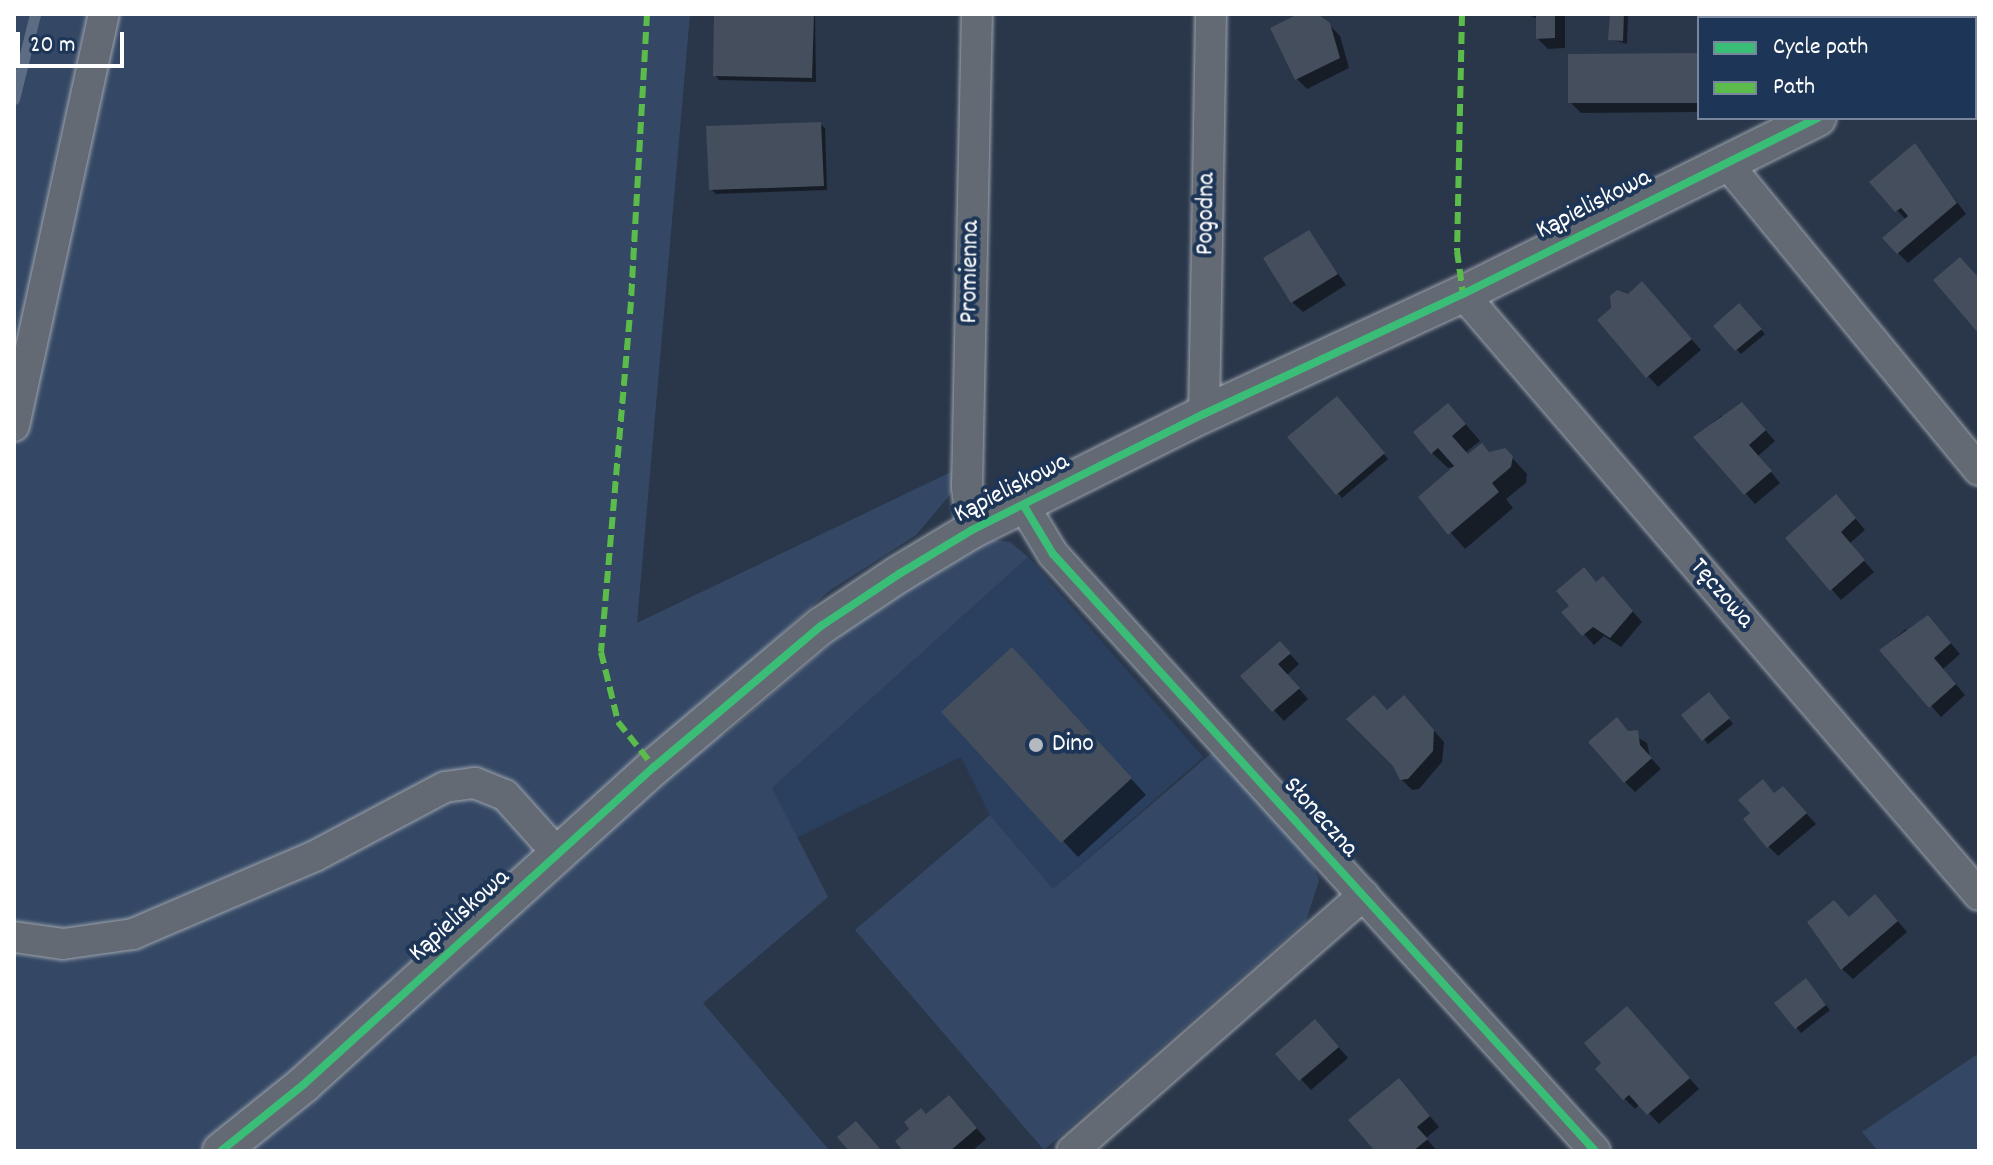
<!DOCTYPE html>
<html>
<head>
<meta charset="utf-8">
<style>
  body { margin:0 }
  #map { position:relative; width:1993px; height:1165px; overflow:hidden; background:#2a374a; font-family:Dekko,sans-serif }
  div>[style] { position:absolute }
  .built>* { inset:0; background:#2a405e }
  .green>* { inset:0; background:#344865 }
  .shadow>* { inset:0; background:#0007 }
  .stream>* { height:11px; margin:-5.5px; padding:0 5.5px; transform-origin:5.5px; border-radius:5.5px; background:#5c6d83 }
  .building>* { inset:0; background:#444e5c }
  .roads { filter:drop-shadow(0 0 2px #9fa5ae) drop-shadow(0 0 2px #9fa5ae) }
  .minor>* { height:30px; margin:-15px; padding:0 15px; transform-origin:15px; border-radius:15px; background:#636a74 }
  .tertiary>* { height:36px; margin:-18px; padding:0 18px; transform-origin:18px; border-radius:18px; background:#636a74 }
  .quiet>* { height:6px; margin-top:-3px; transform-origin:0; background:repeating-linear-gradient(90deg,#5cbc4b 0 12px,transparent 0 18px) }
  .cycleway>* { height:8px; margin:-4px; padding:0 4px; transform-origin:4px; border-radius:4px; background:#3abd76 }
  .dots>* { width:22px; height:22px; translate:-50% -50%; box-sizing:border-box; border:4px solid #1d3557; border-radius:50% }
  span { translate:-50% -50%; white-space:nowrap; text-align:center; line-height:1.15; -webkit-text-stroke:8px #1d3557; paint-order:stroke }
  .street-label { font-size:26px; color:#fff }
  .poi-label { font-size:26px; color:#fff }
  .left { translate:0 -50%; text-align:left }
  .frame { position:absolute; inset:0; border:16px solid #fff; pointer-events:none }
  .legend { position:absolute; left:1697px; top:16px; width:280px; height:104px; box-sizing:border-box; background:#1d3557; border:2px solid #77869a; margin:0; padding:10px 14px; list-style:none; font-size:24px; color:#fff }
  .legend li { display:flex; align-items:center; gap:16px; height:40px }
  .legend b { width:40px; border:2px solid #77869a }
  .scale { position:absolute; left:16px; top:32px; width:108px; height:36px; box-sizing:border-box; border:4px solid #fff; border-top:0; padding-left:10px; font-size:24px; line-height:28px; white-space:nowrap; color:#fff; -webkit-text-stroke:6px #1d3557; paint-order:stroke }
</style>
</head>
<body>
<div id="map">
  <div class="built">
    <div style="clip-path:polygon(1028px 557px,1203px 757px,1053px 889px,990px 815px,961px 757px,796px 838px,772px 788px)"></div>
  </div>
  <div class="green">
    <div style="clip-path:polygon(14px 14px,690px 14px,637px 623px,953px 471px,954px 490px,916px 535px,829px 591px,700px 708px,724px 735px,889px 594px,987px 539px,1010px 542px,1028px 557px,772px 788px,828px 897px,703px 1003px,830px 1151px,14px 1151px)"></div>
    <div style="clip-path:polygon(1759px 14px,1828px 14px,1828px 18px,1759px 18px)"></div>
    <div style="clip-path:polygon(1215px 750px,1308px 854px,1319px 880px,1306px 921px,1044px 1150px,855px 930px,990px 815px,1053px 889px)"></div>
    <div style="clip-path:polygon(1979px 1053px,1979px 1151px,1878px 1151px,1862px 1132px)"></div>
  </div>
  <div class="shadow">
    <div style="clip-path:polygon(716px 14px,815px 14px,816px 82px,719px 80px,715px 75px)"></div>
    <div style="clip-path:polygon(1303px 14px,1319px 14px,1340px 36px,1349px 68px,1307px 89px,1297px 79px)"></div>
    <div style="clip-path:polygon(1525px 14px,1565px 14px,1565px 48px,1548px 49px,1538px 39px,1538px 19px)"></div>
    <div style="clip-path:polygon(1612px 14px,1628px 14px,1627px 44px,1610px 39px)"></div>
    <div style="clip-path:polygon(1699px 55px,1699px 112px,1581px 113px,1570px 102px)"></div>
    <div style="clip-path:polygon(820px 124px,825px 128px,827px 190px,716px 194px,711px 189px)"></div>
    <div style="clip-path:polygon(1915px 146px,1966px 214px,1908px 263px,1898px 253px,1906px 220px,1872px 182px)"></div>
    <div style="clip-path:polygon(1309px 232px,1346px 285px,1303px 312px,1292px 302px)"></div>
    <div style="clip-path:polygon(1652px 294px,1701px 350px,1658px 387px,1648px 376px,1628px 296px)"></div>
    <div style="clip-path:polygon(1739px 306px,1765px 334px,1741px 354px,1716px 326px)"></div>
    <div style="clip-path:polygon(1341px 403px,1388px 459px,1342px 498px,1338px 493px)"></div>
    <div style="clip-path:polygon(1752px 415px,1775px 441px,1758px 456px,1780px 483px,1755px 504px,1696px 437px,1721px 416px)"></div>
    <div style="clip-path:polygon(1463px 421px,1480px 441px,1466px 452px,1469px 456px,1505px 450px,1527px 474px,1526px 483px,1506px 499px,1513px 508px,1465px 549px,1420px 497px,1457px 466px,1448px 468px,1432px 453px)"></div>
    <div style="clip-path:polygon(1846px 507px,1865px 530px,1849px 544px,1874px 572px,1841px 600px,1788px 539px)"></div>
    <div style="clip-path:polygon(1597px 584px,1613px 589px,1642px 622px,1621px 647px,1604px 636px,1594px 645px,1564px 612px)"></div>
    <div style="clip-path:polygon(1938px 628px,1960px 654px,1943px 669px,1965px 695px,1941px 717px,1882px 650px,1906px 629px,1910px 633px)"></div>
    <div style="clip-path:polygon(1290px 654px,1299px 664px,1287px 675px,1308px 699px,1284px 721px,1243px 676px)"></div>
    <div style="clip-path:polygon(1027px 665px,1146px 795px,1078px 857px,944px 712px)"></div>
    <div style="clip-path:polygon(1713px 699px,1733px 724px,1708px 744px,1684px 715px)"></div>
    <div style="clip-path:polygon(1414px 708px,1444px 742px,1442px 762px,1419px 789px,1412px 790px,1401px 779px,1388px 712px)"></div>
    <div style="clip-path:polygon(1629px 732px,1647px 743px,1650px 757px,1661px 769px,1635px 792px,1625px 782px)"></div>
    <div style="clip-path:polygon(1793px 799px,1816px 824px,1778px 856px,1768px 846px)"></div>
    <div style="clip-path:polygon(1886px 907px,1907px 932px,1853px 979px,1842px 969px,1850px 919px)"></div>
    <div style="clip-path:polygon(1810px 985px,1830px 1010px,1801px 1033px,1777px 1003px)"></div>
    <div style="clip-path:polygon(1637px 1019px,1699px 1089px,1659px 1124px,1640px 1104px,1635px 1109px,1625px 1099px)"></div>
    <div style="clip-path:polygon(1325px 1032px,1348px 1058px,1311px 1090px,1278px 1054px)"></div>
    <div style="clip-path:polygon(1409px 1091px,1439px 1127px,1426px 1138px,1436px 1150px,1377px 1151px)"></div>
    <div style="clip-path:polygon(959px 1108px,986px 1139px,972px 1151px,906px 1151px,912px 1129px,926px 1117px)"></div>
  </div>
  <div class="stream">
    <div style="left:14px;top:99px;width:88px;rotate:-76.1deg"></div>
  </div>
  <div class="building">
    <div style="clip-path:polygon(714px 14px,814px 14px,812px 78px,713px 76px)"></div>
    <div style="clip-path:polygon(1298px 14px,1318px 14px,1330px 23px,1340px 58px,1295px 80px,1270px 28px)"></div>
    <div style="clip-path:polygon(1536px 14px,1555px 14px,1555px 38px,1536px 39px)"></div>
    <div style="clip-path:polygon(1610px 14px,1624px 14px,1623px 41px,1608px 40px)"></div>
    <div style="clip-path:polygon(1699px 53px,1699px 103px,1568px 103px,1568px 54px)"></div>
    <div style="clip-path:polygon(821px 122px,824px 186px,709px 190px,706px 126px)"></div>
    <div style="clip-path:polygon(1915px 143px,1957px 203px,1897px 254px,1882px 238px,1908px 216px,1901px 208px,1895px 212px,1869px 182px)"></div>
    <div style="clip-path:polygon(1309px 230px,1338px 274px,1291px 303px,1263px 258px)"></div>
    <div style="clip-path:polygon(1960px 257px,1979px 278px,1979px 334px,1933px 280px)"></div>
    <div style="clip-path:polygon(1642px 281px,1692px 339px,1646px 378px,1597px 320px,1611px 308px,1610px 296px,1617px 290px,1628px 294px)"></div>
    <div style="clip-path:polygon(1739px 303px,1762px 329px,1735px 351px,1713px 326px)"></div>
    <div style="clip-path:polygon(1337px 396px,1385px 453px,1336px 495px,1287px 437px)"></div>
    <div style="clip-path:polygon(1742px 402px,1766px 430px,1749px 445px,1772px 471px,1744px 495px,1693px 437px)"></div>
    <div style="clip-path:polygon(1448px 403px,1466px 424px,1452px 436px,1468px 454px,1482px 443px,1489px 452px,1505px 448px,1513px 456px,1511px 467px,1492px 483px,1499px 492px,1448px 535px,1418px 497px,1454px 466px,1438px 448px,1431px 454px,1413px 432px)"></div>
    <div style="clip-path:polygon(1836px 494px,1856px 518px,1841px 532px,1865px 560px,1830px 591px,1785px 538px)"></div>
    <div style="clip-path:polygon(1584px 567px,1596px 582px,1603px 576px,1633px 611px,1610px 638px,1593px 627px,1582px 636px,1561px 612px,1569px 606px,1556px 591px)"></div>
    <div style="clip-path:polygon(1928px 615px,1951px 643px,1934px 658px,1956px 684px,1929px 708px,1879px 650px)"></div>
    <div style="clip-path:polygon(1280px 641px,1291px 653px,1278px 664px,1300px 688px,1272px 712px,1240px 676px)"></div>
    <div style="clip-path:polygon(1012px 647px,1132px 778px,1061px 843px,941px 712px)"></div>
    <div style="clip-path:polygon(1709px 692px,1730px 718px,1702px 741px,1681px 715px)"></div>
    <div style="clip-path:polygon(1374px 695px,1387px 710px,1404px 695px,1434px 730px,1433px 751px,1408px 779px,1400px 780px,1393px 766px,1346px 719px)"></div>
    <div style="clip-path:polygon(1617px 717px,1628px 731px,1638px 730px,1640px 745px,1652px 758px,1624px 783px,1588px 742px)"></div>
    <div style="clip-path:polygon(1763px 779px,1774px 793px,1783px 786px,1807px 813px,1767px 848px,1743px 819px,1750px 813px,1738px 800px)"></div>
    <div style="clip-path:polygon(1875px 894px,1898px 921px,1841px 970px,1807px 922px,1834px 900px,1849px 917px)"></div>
    <div style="clip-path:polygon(1806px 978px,1826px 1005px,1795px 1029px,1774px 1003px)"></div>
    <div style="clip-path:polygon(1627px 1006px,1690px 1078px,1647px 1115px,1629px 1095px,1623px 1100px,1595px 1069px,1601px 1063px,1584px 1043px)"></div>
    <div style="clip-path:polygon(1315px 1019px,1339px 1047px,1299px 1081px,1275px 1054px)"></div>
    <div style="clip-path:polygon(1399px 1078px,1430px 1116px,1417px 1127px,1428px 1139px,1413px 1151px,1375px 1151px,1348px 1120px)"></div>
    <div style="clip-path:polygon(949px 1095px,977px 1128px,950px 1151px,903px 1151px,895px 1141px,909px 1129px,904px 1122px,921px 1108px,926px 1114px)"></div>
    <div style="clip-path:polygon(856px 1121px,882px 1151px,849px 1151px,837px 1137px)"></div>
  </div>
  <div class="roads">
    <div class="minor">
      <div style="left:1851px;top:18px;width:4px;rotate:-90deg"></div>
      <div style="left:1725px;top:161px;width:400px;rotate:50.6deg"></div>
      <div style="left:1463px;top:294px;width:792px;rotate:49.35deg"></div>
      <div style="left:1204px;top:414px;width:400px;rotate:-89deg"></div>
      <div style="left:14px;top:426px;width:422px;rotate:-77.7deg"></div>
      <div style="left:1024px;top:506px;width:56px;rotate:58.9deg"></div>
      <div style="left:1053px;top:554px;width:806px;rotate:47.76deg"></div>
      <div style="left:972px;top:530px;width:43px;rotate:-96.6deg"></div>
      <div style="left:967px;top:487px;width:473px;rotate:-88.8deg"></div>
      <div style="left:14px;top:937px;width:49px;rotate:8.1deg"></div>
      <div style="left:63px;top:944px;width:71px;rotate:-8.1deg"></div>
      <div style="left:133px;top:934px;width:198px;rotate:-23.2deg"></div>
      <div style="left:315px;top:856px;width:147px;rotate:-28deg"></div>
      <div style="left:445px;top:787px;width:30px;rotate:-8deg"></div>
      <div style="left:475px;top:783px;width:32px;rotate:22deg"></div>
      <div style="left:505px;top:795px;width:82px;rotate:48deg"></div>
      <div style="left:1072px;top:1151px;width:388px;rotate:-41.3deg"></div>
    </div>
    <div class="tertiary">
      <div style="left:1975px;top:43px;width:4px;rotate:-27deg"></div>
      <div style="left:221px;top:1151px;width:105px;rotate:-38.8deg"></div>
      <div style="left:303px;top:1085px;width:474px;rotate:-42.2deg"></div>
      <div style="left:654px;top:767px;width:219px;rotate:-40.2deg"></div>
      <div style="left:821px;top:626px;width:94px;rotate:-33.7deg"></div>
      <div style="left:899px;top:574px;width:85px;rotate:-31.1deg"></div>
      <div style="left:972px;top:530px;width:259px;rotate:-26.6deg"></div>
      <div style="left:1204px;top:414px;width:285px;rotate:-24.9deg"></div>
      <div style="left:1463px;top:294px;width:396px;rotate:-26.4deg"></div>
    </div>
  </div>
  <div class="quiet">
    <div style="left:647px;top:14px;width:288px;rotate:93.2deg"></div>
    <div style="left:631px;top:302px;width:351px;rotate:94.9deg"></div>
    <div style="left:601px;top:652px;width:72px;rotate:76.3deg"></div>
    <div style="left:618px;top:722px;width:58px;rotate:51.3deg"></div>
    <div style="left:1462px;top:14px;width:237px;rotate:91.2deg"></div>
    <div style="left:1457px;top:251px;width:43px;rotate:82.1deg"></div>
  </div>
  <div class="cycleway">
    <div style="left:1024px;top:506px;width:56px;rotate:58.9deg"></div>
    <div style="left:1053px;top:554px;width:806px;rotate:47.76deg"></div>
    <div style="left:221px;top:1151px;width:105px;rotate:-38.8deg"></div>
    <div style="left:303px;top:1085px;width:474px;rotate:-42.2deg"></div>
    <div style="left:654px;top:767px;width:219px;rotate:-40.2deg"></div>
    <div style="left:821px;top:626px;width:94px;rotate:-33.7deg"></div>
    <div style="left:899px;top:574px;width:85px;rotate:-31.1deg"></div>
    <div style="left:972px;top:530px;width:259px;rotate:-26.6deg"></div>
    <div style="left:1204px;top:414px;width:285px;rotate:-24.9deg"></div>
    <div style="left:1463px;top:294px;width:396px;rotate:-26.4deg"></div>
  </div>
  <div class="dots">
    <div style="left:1036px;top:745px;background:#b4b9c0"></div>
  </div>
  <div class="street-label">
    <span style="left:1594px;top:205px;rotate:-27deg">Kąpieliskowa</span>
    <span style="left:1207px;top:214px;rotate:-89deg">Pogodna</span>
    <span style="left:971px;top:272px;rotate:-89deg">Promienna</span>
    <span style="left:1012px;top:489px;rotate:-27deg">Kąpieliskowa</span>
    <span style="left:1721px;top:594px;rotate:49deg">Tęczowa</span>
    <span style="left:1320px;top:818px;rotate:48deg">Słoneczna</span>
    <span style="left:460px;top:916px;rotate:-42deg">Kąpieliskowa</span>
  </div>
  <div class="poi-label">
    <span class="left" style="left:1052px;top:745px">Dino</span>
  </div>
  <div class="frame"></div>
  <ul class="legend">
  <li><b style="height:10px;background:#3abd76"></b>Cycle path</li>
  <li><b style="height:10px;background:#5cbc4b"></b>Path</li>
  </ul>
  <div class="scale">20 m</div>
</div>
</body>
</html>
